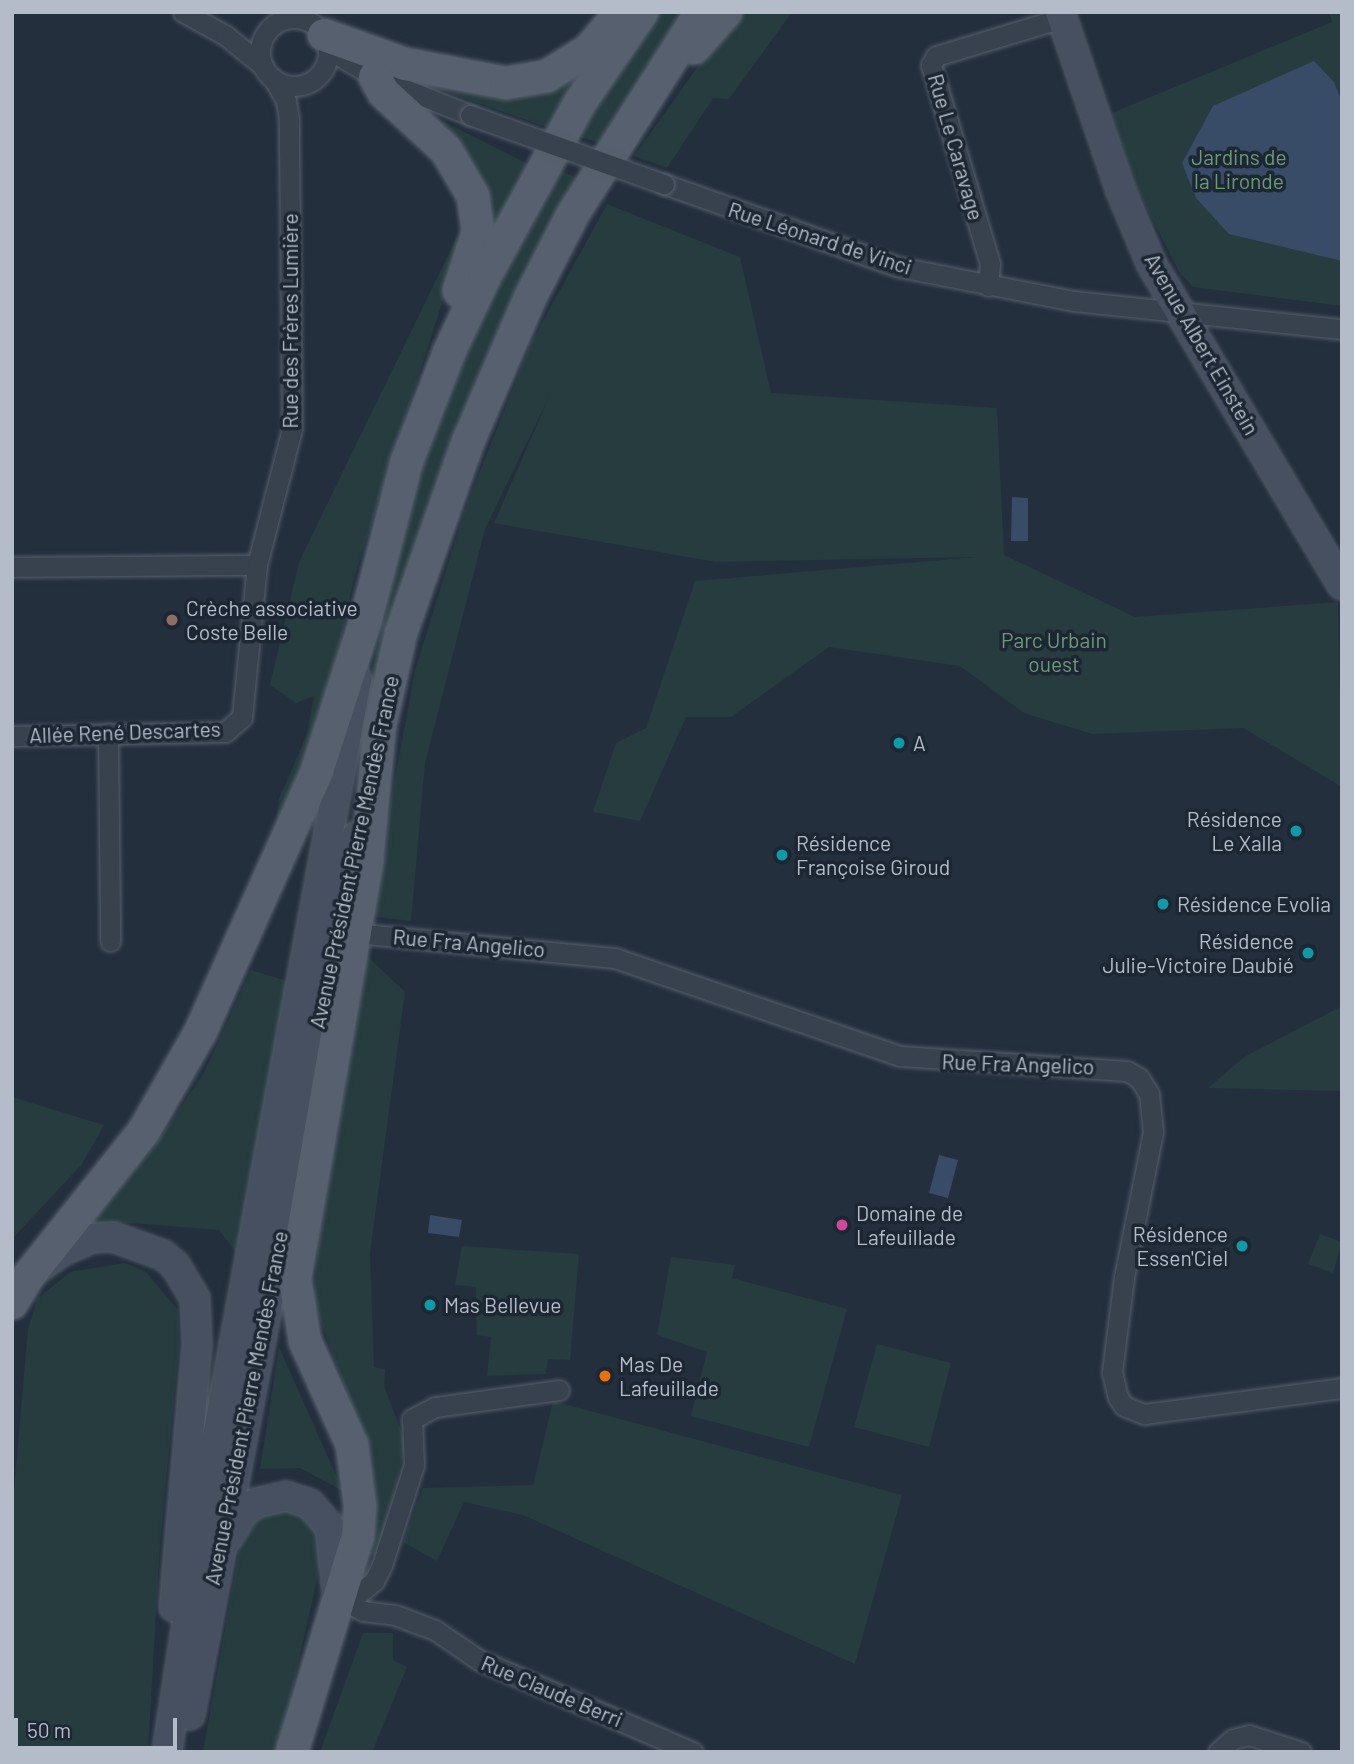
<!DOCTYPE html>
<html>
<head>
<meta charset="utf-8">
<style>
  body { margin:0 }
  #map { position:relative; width:1354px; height:1764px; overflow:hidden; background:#242f3e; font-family:Barlow,sans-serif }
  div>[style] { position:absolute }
  .green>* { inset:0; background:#263c3f }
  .water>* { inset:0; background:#394c67 }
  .roads { filter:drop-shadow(0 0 2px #565f6c) drop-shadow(0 0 2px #565f6c) }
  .street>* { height:19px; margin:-9.5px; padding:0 9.5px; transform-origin:9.5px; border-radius:9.5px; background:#38414e }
  .street>.ring { margin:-9.5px; padding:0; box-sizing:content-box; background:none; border:19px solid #38414e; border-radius:50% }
  .secondary>* { height:28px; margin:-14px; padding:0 14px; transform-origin:14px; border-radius:14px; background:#465061 }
  .primary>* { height:32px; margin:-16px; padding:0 16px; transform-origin:16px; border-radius:16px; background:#56606e }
  .bridges { filter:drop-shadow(0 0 2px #565f6c) drop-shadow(0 0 2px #565f6c) }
  .street-bridge>* { height:19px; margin:-9.5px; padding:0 9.5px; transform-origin:9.5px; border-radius:9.5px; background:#38414e }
  .dots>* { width:19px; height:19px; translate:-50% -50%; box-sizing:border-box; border:4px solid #1d2633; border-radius:50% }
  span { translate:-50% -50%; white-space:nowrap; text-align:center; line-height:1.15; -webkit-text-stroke:7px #1d2633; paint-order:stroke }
  .street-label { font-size:21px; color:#b4bcc9 }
  .park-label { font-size:21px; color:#6b9a76 }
  .poi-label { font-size:21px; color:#b4bcc9 }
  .left { translate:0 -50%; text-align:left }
  .right { translate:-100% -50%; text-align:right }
  .frame { position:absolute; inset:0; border:14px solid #b4bcc9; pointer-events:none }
  .scale { position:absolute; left:14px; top:1718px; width:163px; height:32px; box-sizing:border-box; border:4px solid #b4bcc9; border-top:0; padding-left:9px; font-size:21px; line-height:24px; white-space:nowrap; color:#b4bcc9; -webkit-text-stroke:5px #1d2633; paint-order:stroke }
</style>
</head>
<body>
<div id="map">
  <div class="green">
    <div style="clip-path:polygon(657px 12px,686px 12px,600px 143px,574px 135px)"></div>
    <div style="clip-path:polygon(743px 12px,792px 12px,729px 99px,713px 98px,667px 168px,634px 156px,719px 37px)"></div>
    <div style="clip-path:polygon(1329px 12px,1342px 12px,1342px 306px,1193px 287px,1179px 272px,1134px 183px,1112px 113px,1332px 22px)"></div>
    <div style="clip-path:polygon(591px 62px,549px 128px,401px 76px)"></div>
    <div style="clip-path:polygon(419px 109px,530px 165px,494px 228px,486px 224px)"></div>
    <div style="clip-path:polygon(557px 169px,579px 179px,374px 685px,368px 685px,420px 469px,459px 359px)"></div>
    <div style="clip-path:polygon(607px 204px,740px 257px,771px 393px,997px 408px,1004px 555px,1135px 617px,1338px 602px,1342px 787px,1243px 728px,1092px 734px,1024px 713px,960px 666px,829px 647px,731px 717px,686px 717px,640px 821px,593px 812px,616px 743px,646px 728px,695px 581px,978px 557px,716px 562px,494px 523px,550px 395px,485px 529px,425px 763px,411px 921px,377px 917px,371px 908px,415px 670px,465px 509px,531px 343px)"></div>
    <div style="clip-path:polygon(458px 235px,458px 253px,354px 578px,330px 693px,276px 833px,279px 799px,307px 734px,314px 696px,296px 703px,270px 685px,299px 562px)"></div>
    <div style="clip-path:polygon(367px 956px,405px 992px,370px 1253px,374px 1367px,385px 1369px,384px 1386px,406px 1444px,378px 1556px,368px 1554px,377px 1499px,364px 1438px,314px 1304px,321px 1179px)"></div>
    <div style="clip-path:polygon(251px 970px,290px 982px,239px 1256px,219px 1230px,144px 1224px,121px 1223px,59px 1243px,152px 1150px,205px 1071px)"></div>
    <div style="clip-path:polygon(1342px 1006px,1342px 1091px,1208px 1088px,1244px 1057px)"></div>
    <div style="clip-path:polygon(12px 1097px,104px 1125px,82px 1164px,12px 1239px)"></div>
    <div style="clip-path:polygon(1320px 1234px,1342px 1242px,1333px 1273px,1308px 1264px)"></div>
    <div style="clip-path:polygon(462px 1246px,579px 1254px,570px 1360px,548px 1359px,546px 1374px,487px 1376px,491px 1337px,477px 1335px,476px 1287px,455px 1285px)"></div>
    <div style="clip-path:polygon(671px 1257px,735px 1265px,732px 1278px,847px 1309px,809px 1447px,691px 1416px,707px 1352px,657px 1335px)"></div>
    <div style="clip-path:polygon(125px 1263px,145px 1271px,178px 1310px,179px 1346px,160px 1544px,148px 1752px,12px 1752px,12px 1513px,28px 1329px,37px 1299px,70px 1272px)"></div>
    <div style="clip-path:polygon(877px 1344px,951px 1363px,929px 1447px,854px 1427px)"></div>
    <div style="clip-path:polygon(279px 1347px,343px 1491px,300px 1468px,260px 1469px)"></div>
    <div style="clip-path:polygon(553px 1401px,902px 1495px,855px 1664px,523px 1515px,464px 1502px,437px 1561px,403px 1542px,423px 1488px,533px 1485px)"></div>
    <div style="clip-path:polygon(276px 1509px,294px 1509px,319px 1531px,324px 1549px,278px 1752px,203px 1752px,240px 1545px,262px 1515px)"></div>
    <div style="clip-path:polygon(363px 1633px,393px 1633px,393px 1660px,407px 1667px,372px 1752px,320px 1752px)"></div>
  </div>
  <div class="water">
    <div style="clip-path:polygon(1314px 61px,1334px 82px,1342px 102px,1342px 261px,1229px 234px,1196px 198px,1182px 163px,1213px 106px)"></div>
    <div style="clip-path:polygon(1012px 497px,1028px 498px,1028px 541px,1011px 541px)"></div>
    <div style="clip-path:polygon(939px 1155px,958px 1160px,948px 1198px,929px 1193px)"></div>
    <div style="clip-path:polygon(430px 1215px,462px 1220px,459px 1237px,428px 1233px)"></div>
  </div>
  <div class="roads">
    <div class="street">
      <div style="left:183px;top:12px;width:48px;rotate:28.7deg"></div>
      <div style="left:225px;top:35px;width:49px;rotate:39.2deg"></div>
      <div class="ring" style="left:260px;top:18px;width:49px;height:49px"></div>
      <div style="left:328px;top:49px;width:55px;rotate:30.8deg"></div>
      <div style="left:375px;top:77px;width:102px;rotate:21.8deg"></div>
      <div style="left:664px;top:184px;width:249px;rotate:19.5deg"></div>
      <div style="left:899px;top:267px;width:178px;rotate:11deg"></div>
      <div style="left:1074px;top:301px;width:269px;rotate:6deg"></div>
      <div style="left:988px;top:286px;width:22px;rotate:-85deg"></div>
      <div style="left:990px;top:264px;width:208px;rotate:-106.5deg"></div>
      <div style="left:931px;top:65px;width:10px;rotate:-61deg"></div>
      <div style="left:936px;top:56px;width:132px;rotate:-16.8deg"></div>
      <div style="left:12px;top:567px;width:245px;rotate:-0.5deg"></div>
      <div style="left:108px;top:733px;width:208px;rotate:89.4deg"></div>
      <div style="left:12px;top:736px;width:213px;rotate:-1.1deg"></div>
      <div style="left:225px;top:732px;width:23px;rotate:-41deg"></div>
      <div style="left:242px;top:717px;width:153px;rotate:-84.4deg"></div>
      <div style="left:257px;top:565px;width:140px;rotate:-75.6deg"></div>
      <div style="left:292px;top:429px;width:309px;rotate:-90.6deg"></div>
      <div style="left:289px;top:120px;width:19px;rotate:-99deg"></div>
      <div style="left:286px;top:101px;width:25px;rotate:-119deg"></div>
      <div style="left:355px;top:933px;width:261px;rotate:5.5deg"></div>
      <div style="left:615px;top:958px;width:301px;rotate:19deg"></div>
      <div style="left:900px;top:1056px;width:227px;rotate:3.8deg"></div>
      <div style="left:1127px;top:1071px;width:14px;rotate:30deg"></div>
      <div style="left:1139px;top:1078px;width:19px;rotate:58deg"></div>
      <div style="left:1149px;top:1094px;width:38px;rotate:84deg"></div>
      <div style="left:1153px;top:1132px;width:148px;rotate:101.3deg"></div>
      <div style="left:1124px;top:1277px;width:96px;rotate:97.2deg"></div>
      <div style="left:1112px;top:1372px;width:26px;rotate:77deg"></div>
      <div style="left:1118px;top:1397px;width:11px;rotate:56deg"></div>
      <div style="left:1124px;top:1406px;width:22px;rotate:22deg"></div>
      <div style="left:1144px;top:1414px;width:200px;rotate:-7.5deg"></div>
      <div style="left:337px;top:1597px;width:30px;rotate:28deg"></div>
      <div style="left:363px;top:1611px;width:32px;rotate:7deg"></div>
      <div style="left:395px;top:1615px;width:43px;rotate:20.6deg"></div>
      <div style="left:435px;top:1630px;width:53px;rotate:34.3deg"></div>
      <div style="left:479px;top:1660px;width:233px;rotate:23.3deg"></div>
      <div style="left:337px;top:1597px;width:21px;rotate:-8deg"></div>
      <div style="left:358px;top:1594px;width:21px;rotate:-39deg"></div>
      <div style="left:374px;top:1581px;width:18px;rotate:-63deg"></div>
      <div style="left:382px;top:1565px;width:105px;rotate:-72.3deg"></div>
      <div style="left:414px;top:1465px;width:46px;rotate:-92.5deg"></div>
      <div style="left:412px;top:1419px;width:26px;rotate:-28deg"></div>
      <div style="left:435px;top:1407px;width:125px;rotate:-7.8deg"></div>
      <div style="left:1218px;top:1752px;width:20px;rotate:-41deg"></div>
      <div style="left:1233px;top:1739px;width:16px;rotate:-14deg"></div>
      <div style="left:1249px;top:1735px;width:55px;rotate:18.1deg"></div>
    </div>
    <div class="secondary">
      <div style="left:1060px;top:12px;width:189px;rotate:71.2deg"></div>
      <div style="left:1121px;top:191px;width:80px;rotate:67.3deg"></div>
      <div style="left:1152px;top:265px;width:372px;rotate:59.3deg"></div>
      <div style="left:40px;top:1267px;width:27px;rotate:-36deg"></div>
      <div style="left:62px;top:1251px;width:34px;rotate:-23deg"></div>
      <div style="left:93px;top:1238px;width:20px;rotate:-3deg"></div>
      <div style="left:113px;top:1237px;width:53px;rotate:19.8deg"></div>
      <div style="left:163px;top:1255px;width:16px;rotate:40deg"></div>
      <div style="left:175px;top:1265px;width:39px;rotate:59deg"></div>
      <div style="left:195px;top:1298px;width:46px;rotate:87.5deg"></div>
      <div style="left:197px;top:1344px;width:264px;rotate:95deg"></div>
      <div style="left:227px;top:1539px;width:31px;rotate:-58deg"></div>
      <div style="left:243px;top:1513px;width:16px;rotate:-38deg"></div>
      <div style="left:256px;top:1503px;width:31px;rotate:-13deg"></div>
      <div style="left:286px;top:1496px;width:25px;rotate:18deg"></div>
      <div style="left:310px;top:1504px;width:30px;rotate:49deg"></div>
      <div style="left:330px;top:1527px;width:66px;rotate:83.9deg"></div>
      <div style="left:190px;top:1715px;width:894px;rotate:-79.29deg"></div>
      <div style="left:167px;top:1752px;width:275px;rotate:-81.2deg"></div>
      <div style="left:209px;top:1480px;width:814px;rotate:-79.52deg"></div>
    </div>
    <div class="primary">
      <div style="left:324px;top:35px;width:86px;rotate:19.7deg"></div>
      <div style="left:405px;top:64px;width:103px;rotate:10.7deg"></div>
      <div style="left:506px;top:83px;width:42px;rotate:-9.7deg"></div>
      <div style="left:547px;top:76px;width:49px;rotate:-31.8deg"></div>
      <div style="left:589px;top:50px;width:40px;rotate:-50deg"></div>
      <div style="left:694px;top:48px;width:48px;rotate:-48.4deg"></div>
      <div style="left:375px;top:77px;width:18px;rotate:61deg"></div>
      <div style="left:384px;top:93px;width:84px;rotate:42.6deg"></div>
      <div style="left:446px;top:150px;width:53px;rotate:59.6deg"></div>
      <div style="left:473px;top:196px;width:36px;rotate:82deg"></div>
      <div style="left:478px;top:232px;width:62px;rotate:107.9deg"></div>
      <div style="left:12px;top:1303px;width:29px;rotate:-59deg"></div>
      <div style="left:27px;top:1278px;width:188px;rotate:-51.5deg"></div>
      <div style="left:144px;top:1131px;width:113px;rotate:-60.3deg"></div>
      <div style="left:200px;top:1033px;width:287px;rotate:-65.9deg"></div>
      <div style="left:317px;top:771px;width:160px;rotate:-72.1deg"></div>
      <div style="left:366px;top:619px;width:163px;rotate:-75.5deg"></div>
      <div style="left:407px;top:461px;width:119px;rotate:-68.8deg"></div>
      <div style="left:450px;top:350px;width:82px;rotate:-64.7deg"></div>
      <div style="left:485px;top:276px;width:196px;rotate:-61.3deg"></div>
      <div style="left:579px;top:104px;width:112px;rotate:-55.6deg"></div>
      <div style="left:292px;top:1752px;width:226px;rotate:-73deg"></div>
      <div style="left:358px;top:1536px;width:31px;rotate:-86deg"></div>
      <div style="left:360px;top:1505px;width:61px;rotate:-97.6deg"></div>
      <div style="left:352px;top:1445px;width:114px;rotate:-114.3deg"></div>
      <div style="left:305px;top:1341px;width:63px;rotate:-99.2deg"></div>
      <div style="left:295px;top:1279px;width:425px;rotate:-80.2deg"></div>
      <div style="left:367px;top:860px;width:135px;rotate:-84.5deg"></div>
      <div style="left:380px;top:726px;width:95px;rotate:-77.3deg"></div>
      <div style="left:401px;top:633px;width:202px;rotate:-70.7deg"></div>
      <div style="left:468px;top:442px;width:159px;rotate:-66.7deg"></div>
      <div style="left:531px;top:296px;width:92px;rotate:-62.9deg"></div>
      <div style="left:573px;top:214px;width:239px;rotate:-57.6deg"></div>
    </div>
  </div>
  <div class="bridges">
    <div class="street-bridge">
      <div style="left:470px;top:115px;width:206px;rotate:19.6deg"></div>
    </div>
  </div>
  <div class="dots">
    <div style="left:172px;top:620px;background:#8d6e63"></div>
    <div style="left:899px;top:743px;background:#0f9aa8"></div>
    <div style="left:1296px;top:831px;background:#0f9aa8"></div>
    <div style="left:782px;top:855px;background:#0f9aa8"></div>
    <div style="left:1163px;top:904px;background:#0f9aa8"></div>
    <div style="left:1308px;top:953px;background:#0f9aa8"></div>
    <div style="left:842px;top:1225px;background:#d1479c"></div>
    <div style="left:1242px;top:1246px;background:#0f9aa8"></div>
    <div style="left:430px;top:1305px;background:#0f9aa8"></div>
    <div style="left:605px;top:1376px;background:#e8710a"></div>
  </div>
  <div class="street-label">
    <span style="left:956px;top:147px;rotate:74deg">Rue Le Caravage</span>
    <span style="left:820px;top:238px;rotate:18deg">Rue Léonard de Vinci</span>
    <span style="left:290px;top:321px;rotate:-90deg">Rue des Frères Lumière</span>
    <span style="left:1202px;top:344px;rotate:60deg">Avenue Albert Einstein</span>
    <span style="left:125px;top:732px;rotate:-2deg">Allée René Descartes</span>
    <span style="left:354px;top:852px;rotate:-78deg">Avenue Président Pierre Mendès France</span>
    <span style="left:469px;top:943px;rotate:5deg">Rue Fra Angelico</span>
    <span style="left:1018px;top:1064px;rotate:2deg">Rue Fra Angelico</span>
    <span style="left:246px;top:1408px;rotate:-79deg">Avenue Président Pierre Mendès France</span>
    <span style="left:552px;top:1691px;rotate:23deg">Rue Claude Berri</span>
  </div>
  <div class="park-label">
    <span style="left:1239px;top:169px">Jardins de<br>la Lironde</span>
    <span style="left:1054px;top:652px">Parc Urbain<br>ouest</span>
  </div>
  <div class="poi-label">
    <span class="left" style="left:186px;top:620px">Crèche associative<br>Coste Belle</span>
    <span class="left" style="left:913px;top:743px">A</span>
    <span class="right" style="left:1282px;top:831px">Résidence<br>Le Xalla</span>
    <span class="left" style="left:796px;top:855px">Résidence<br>Françoise Giroud</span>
    <span class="left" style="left:1177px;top:904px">Résidence Evolia</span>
    <span class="right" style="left:1294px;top:953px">Résidence<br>Julie-Victoire Daubié</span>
    <span class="left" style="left:856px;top:1225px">Domaine de<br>Lafeuillade</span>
    <span class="right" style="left:1228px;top:1246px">Résidence<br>Essen'Ciel</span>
    <span class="left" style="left:444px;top:1305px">Mas Bellevue</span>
    <span class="left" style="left:619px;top:1376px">Mas De<br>Lafeuillade</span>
  </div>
  <div class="frame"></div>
  <div class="scale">50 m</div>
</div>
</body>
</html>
